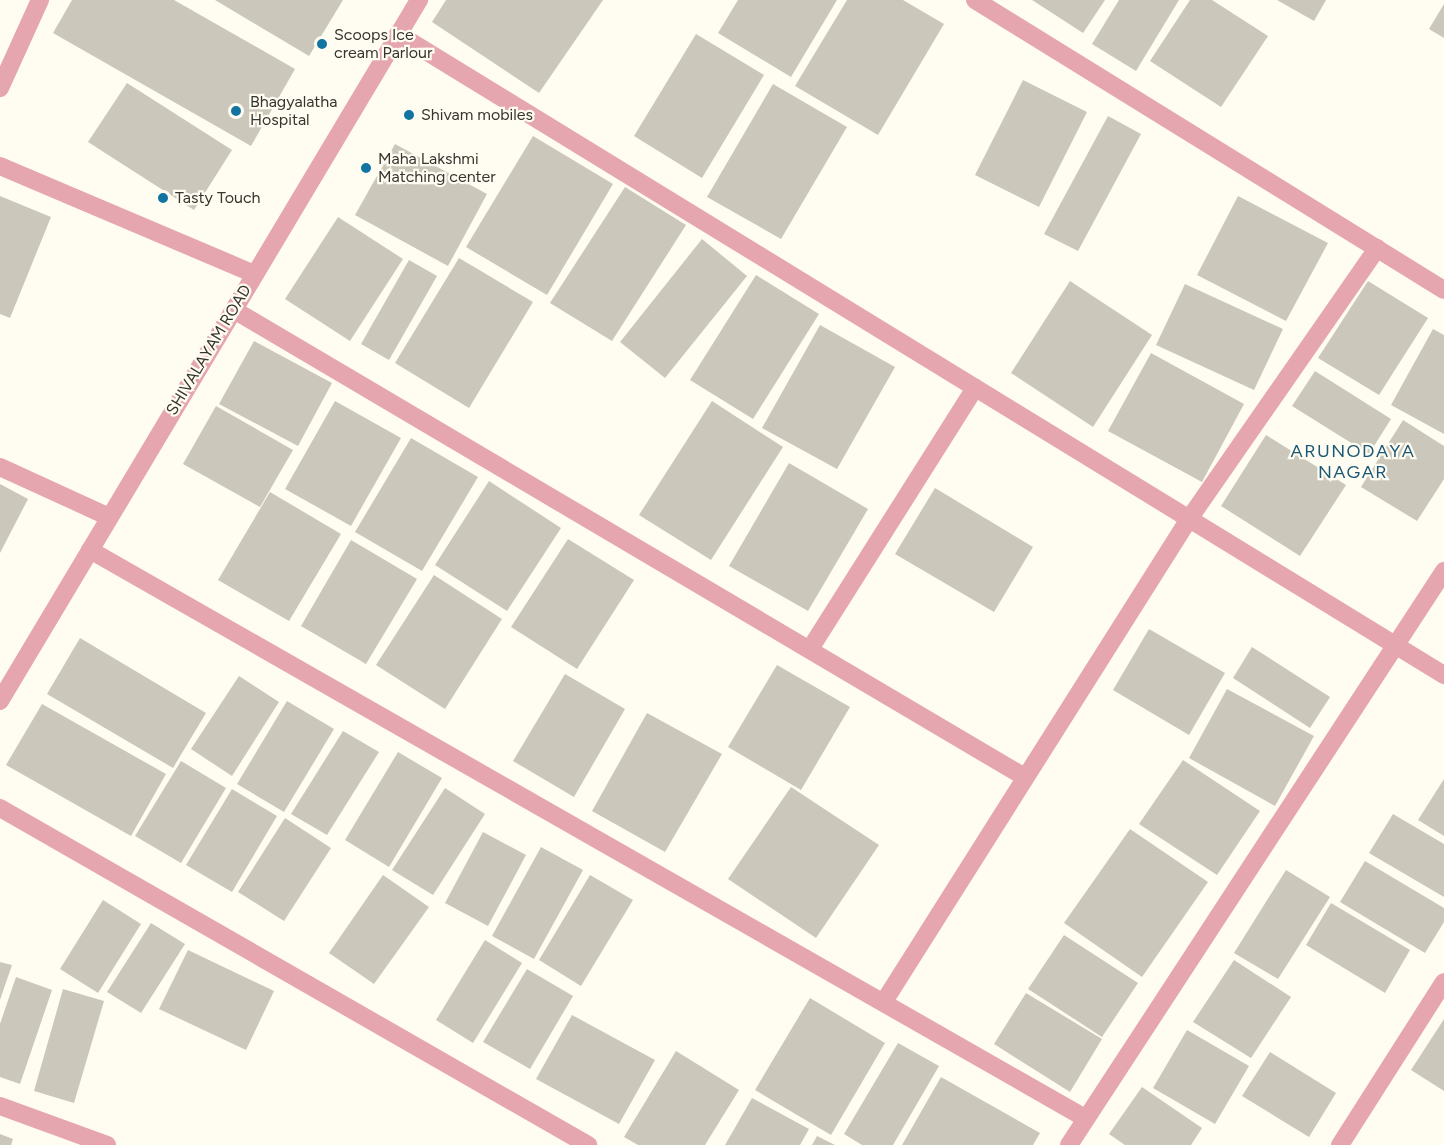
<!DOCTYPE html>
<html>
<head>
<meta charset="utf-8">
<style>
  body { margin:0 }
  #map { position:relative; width:1444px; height:1145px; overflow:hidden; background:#fffcf1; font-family:Figtree,sans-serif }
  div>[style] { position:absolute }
  .building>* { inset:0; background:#cbc7bb }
  .minor>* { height:18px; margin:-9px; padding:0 9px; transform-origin:9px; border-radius:9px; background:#e5a6b0 }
  .dots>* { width:16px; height:16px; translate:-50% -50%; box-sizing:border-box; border:3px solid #fffcf1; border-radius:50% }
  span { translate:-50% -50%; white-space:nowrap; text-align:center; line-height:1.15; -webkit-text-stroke:4.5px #fffcf1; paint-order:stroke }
  .poi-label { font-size:16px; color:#373530 }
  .left { translate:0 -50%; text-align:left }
  .street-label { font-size:16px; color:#373530 }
  .neighbourhood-label { font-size:18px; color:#1a5877; letter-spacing:1.5px }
</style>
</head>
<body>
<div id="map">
  <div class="building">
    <div style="clip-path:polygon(72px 0,174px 0,295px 69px,251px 146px,53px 33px)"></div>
    <div style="clip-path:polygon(215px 0,343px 0,309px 56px)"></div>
    <div style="clip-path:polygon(446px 0,603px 0,539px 93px,432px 22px)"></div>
    <div style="clip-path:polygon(738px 0,837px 0,791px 77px,718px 33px)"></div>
    <div style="clip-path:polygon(847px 0,903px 0,944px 24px,878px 135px,795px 86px)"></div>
    <div style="clip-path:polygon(1032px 0,1105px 0,1083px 33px)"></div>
    <div style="clip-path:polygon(1119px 0,1179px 0,1136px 71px,1092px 44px)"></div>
    <div style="clip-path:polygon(1190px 0,1212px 0,1268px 36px,1221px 107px,1150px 61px)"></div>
    <div style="clip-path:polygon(1277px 0,1326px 0,1314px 21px)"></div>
    <div style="clip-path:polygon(1444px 4px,1444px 38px,1429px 29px)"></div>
    <div style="clip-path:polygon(696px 34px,764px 75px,702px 178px,634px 136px)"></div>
    <div style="clip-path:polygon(1023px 80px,1087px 112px,1039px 207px,975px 175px)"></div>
    <div style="clip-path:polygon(127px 83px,232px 150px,194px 210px,88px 142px)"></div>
    <div style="clip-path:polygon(773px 84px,847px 127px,781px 239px,707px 197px)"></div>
    <div style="clip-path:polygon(1108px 116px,1141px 134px,1078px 251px,1044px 234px)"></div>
    <div style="clip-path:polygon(533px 136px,613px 184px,547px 295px,466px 247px)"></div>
    <div style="clip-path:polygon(395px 144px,487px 194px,448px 266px,355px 215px)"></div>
    <div style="clip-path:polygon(625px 187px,686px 225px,612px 341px,550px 303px)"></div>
    <div style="clip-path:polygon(0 196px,51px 217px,10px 318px,0 314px)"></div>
    <div style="clip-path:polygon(1238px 196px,1328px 243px,1286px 321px,1197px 275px)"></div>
    <div style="clip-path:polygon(338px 217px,403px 259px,350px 341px,285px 299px)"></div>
    <div style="clip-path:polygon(702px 239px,747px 276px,665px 378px,620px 342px)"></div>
    <div style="clip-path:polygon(459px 258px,533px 302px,469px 408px,395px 363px)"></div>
    <div style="clip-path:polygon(409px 260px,437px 276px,389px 360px,361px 344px)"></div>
    <div style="clip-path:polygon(756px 275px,819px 314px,753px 419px,690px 380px)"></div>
    <div style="clip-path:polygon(1070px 281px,1152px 335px,1093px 427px,1011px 373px)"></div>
    <div style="clip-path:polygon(1368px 281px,1428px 318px,1379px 395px,1318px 358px)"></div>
    <div style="clip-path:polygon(1185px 284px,1283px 329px,1254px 390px,1156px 345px)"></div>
    <div style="clip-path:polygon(820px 325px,895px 367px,837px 469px,762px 428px)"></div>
    <div style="clip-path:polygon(1433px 329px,1444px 335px,1444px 434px,1391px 405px)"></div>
    <div style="clip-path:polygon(254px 341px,332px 383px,298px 446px,219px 404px)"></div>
    <div style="clip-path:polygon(1151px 353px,1244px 404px,1202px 482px,1108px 431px)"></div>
    <div style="clip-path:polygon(1315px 371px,1391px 419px,1369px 454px,1292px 406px)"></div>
    <div style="clip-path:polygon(335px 401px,401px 438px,351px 526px,285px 489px)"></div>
    <div style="clip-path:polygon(712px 401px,783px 447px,711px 560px,639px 515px)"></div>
    <div style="clip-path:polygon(216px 406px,293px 450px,260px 507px,183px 464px)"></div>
    <div style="clip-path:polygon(1403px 420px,1444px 446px,1444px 479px,1417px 521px,1361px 487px)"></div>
    <div style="clip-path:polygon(1266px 435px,1346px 485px,1300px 556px,1221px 506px)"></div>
    <div style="clip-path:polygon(411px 438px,478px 477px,422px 571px,355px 532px)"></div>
    <div style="clip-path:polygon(789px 463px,868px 509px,808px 611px,729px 566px)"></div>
    <div style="clip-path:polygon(489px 481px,561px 528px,507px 611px,435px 565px)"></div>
    <div style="clip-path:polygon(0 484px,28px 499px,0 553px)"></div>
    <div style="clip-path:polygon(935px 488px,1033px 547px,994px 612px,895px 554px)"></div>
    <div style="clip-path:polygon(270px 492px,341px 534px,289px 621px,218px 580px)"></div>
    <div style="clip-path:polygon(568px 539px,634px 580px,577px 669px,511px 627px)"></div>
    <div style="clip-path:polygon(351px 540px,417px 579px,366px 664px,301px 626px)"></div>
    <div style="clip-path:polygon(434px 575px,502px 619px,445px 709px,376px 665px)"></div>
    <div style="clip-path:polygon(1149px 629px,1225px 673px,1189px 735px,1113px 690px)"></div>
    <div style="clip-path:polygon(80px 638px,206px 713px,173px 768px,47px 694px)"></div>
    <div style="clip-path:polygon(1252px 647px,1330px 697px,1310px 728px,1233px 678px)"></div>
    <div style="clip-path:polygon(777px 665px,850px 707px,801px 790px,728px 747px)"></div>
    <div style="clip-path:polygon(565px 674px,625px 709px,574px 797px,513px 761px)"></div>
    <div style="clip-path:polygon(239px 676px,279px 702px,232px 776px,191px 749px)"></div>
    <div style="clip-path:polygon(1227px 689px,1314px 736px,1275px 806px,1189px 758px)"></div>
    <div style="clip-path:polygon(287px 701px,334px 729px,284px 812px,237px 784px)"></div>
    <div style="clip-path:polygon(42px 704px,166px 774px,131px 836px,6px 765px)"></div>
    <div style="clip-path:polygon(647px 713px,722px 754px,665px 852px,592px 811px)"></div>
    <div style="clip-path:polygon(343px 731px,379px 752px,327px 835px,291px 814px)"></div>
    <div style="clip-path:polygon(398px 752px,442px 778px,389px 867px,345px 840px)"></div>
    <div style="clip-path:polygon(1183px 760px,1260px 811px,1217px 875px,1139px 824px)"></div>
    <div style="clip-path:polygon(181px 761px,226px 788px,181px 863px,135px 836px)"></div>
    <div style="clip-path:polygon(1444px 779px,1444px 836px,1418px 820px)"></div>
    <div style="clip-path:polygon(791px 787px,879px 845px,816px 938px,728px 879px)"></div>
    <div style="clip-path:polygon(445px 788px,485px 814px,433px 895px,392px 870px)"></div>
    <div style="clip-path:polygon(232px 789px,277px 816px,232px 892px,186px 865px)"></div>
    <div style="clip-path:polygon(1393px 814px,1444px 844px,1444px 897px,1369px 853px)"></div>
    <div style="clip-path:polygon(285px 818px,331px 848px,284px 921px,238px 892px)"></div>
    <div style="clip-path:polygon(1130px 829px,1208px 882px,1142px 977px,1064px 923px)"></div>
    <div style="clip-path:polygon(483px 832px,526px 855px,488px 926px,445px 903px)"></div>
    <div style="clip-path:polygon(541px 847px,583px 870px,534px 959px,492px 936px)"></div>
    <div style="clip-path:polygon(1365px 861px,1444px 908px,1444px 922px,1425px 953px,1340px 902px)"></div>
    <div style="clip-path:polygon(1286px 870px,1330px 897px,1278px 979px,1234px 953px)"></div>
    <div style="clip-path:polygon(383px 875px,429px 907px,374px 984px,329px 953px)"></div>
    <div style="clip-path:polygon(590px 875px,633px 900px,581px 986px,539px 960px)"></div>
    <div style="clip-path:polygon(103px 900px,141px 924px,98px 993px,60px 969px)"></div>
    <div style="clip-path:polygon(1331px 903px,1410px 950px,1385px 993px,1306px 945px)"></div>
    <div style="clip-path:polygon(151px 923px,185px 944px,141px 1013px,107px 992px)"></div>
    <div style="clip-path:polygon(1064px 935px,1138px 983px,1102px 1037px,1028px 989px)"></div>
    <div style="clip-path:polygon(485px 940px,522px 963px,473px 1043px,436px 1020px)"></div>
    <div style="clip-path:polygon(188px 950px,274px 991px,246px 1050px,159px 1009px)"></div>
    <div style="clip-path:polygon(1234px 960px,1291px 997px,1251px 1058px,1193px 1022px)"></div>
    <div style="clip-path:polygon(0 962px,12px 965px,0 1000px)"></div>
    <div style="clip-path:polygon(527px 969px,573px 996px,530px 1069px,483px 1042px)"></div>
    <div style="clip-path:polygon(16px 977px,52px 990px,20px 1084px,0 1077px,0 1024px)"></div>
    <div style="clip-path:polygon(63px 989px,104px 1001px,74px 1103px,34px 1091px)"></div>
    <div style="clip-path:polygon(1026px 993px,1102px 1039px,1070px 1092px,994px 1044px)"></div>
    <div style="clip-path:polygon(810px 998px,885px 1043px,831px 1135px,755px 1090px)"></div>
    <div style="clip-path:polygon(572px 1015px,655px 1060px,619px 1124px,536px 1079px)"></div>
    <div style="clip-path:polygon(1444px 1019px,1444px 1091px,1411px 1070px)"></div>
    <div style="clip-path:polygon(1187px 1030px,1249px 1066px,1215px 1124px,1153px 1088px)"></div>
    <div style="clip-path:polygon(898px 1043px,939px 1066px,893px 1145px,862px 1145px,844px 1134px)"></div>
    <div style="clip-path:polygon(676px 1051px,739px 1090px,705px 1145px,638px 1145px,624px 1137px)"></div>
    <div style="clip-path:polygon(1270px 1052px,1336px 1093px,1309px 1137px,1242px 1096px)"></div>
    <div style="clip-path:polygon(941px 1077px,1040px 1133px,1033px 1145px,902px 1145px)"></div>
    <div style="clip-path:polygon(1142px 1087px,1202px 1128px,1191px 1145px,1125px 1145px,1109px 1134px)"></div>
    <div style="clip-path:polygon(752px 1098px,809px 1129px,800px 1145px,725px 1145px)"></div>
    <div style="clip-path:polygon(0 1134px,13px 1139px,11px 1145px,0 1145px)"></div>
    <div style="clip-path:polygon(817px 1136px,835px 1145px,812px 1145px)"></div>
  </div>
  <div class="minor">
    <div style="left:975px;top:0;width:551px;rotate:31.73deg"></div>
    <div style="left:398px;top:34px;width:1227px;rotate:31.5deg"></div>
    <div style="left:0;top:88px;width:97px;rotate:-65.6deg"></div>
    <div style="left:0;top:166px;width:277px;rotate:23deg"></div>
    <div style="left:234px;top:310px;width:916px;rotate:30.57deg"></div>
    <div style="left:0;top:467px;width:120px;rotate:24.6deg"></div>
    <div style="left:90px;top:550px;width:1146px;rotate:29.72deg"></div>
    <div style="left:810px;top:649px;width:309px;rotate:-57.7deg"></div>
    <div style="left:0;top:701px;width:817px;rotate:-59.13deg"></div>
    <div style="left:0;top:808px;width:678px;rotate:29.82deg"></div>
    <div style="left:885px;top:1000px;width:569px;rotate:-57.71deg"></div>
    <div style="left:1189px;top:519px;width:330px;rotate:-55.2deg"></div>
    <div style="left:0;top:1106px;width:114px;rotate:20deg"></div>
    <div style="left:1069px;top:1145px;width:686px;rotate:-56.84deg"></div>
    <div style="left:1340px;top:1145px;width:193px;rotate:-57.5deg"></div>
  </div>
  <div class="dots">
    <div style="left:322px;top:44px;background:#1274a1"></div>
    <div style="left:236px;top:111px;background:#1274a1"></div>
    <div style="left:409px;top:115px;background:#1274a1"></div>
    <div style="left:366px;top:168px;background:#1274a1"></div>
    <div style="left:163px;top:198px;background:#1274a1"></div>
  </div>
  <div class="poi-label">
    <span class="left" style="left:334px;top:44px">Scoops Ice<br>cream Parlour</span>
    <span class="left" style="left:250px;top:111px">Bhagyalatha<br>Hospital</span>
    <span class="left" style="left:421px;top:115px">Shivam mobiles</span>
    <span class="left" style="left:378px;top:168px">Maha Lakshmi<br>Matching center</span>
    <span class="left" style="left:175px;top:198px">Tasty Touch</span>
  </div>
  <div class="street-label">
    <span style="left:209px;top:350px;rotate:-59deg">SHIVALAYAM ROAD</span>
  </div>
  <div class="neighbourhood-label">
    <span style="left:1353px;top:462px">ARUNODAYA<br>NAGAR</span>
  </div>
</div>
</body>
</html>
